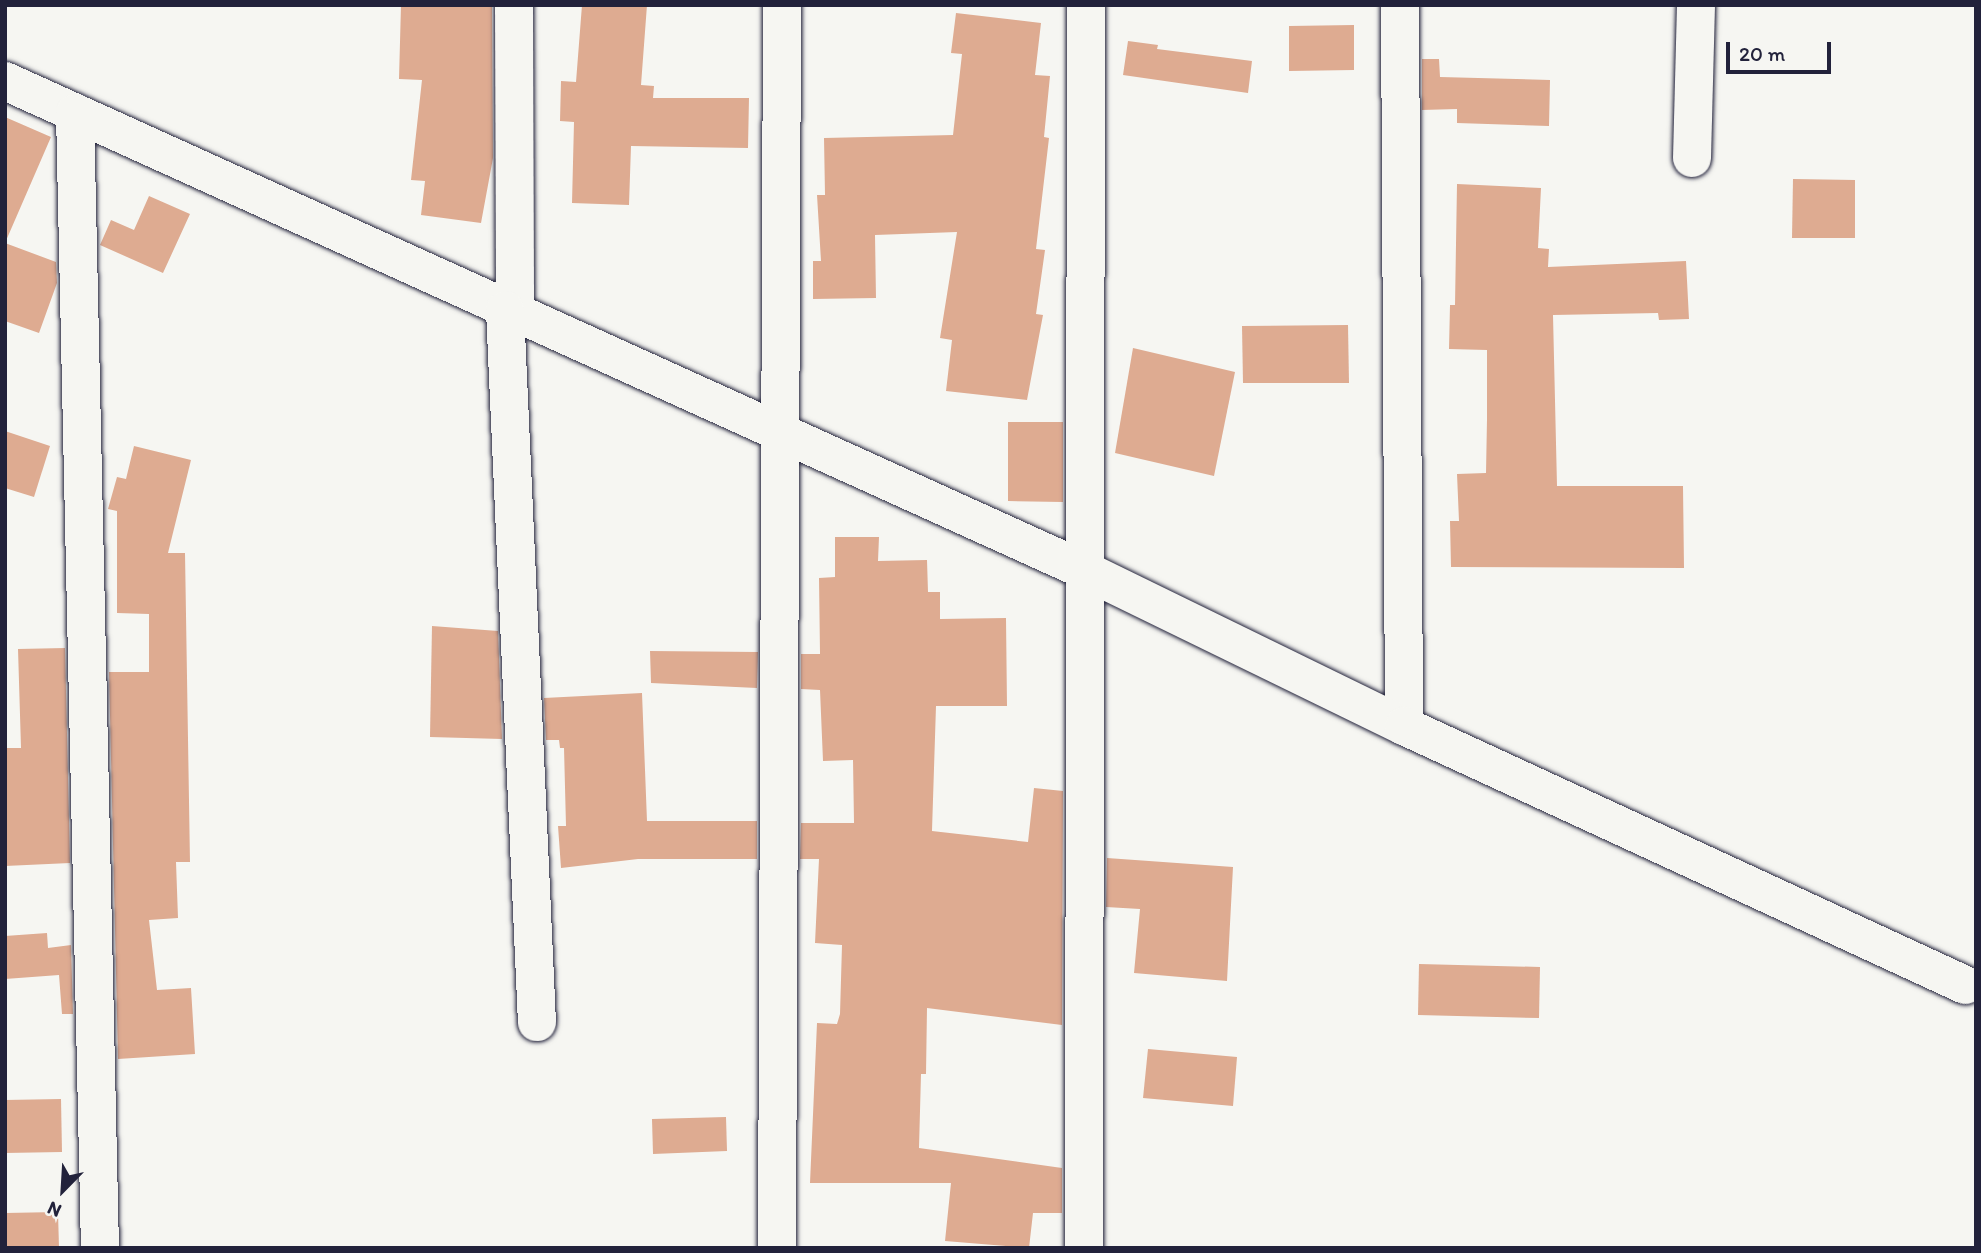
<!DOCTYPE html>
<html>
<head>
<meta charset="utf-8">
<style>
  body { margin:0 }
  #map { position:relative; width:1981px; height:1253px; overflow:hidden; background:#f6f6f2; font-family:Itim,sans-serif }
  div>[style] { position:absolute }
  .building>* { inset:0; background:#deab91 }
  .roads { filter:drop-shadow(0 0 2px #22223b) drop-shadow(0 0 2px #22223b) }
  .minor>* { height:38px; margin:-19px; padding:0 19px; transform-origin:19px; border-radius:19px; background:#f6f6f2 }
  span { translate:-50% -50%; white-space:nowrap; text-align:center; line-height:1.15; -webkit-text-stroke:6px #f6f6f2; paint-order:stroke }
  .frame { position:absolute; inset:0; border:7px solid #22223b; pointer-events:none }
  .north { position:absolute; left:28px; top:1155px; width:70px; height:70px; -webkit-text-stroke:5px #f6f6f2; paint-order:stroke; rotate:204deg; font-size:19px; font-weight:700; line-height:28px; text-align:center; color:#22223b }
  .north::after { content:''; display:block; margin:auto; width:24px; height:32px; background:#22223b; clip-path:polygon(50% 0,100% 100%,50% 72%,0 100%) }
  .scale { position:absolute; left:1726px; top:42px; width:105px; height:32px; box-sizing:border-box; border:4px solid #22223b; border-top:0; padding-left:9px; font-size:21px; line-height:24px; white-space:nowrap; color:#22223b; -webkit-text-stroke:5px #f6f6f2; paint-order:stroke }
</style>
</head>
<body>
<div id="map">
  <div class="building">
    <div style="clip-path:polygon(401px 5px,492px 5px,493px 158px,481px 223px,421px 215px,425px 181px,411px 180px,422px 80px,399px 79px)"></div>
    <div style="clip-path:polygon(582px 5px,647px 5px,641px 85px,654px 86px,653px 98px,749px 98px,748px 148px,631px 146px,629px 205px,572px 203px,574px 122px,560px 121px,561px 81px,576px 82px)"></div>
    <div style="clip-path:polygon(956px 13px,1041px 23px,1035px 75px,1050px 76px,1044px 137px,1049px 138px,1036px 249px,1045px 250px,1036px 314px,1043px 315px,1027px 400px,946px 391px,952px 340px,940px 338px,957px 232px,875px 235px,876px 298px,813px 299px,813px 261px,821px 261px,817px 195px,825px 195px,824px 138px,953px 135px,962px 54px,951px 53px)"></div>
    <div style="clip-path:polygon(1354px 25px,1354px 70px,1289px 71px,1289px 26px)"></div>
    <div style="clip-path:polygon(1128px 41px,1158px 45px,1157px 49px,1252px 61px,1248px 93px,1123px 75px)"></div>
    <div style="clip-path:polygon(1422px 59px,1439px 59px,1440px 77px,1550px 80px,1549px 126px,1457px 123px,1457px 109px,1422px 110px)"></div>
    <div style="clip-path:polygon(5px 117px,51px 137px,5px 243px,56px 262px,57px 283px,39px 333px,5px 321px)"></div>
    <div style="clip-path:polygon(1793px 179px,1855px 180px,1855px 238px,1792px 238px)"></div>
    <div style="clip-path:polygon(1457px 184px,1541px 188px,1538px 248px,1549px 249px,1548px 267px,1686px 261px,1689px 319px,1659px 320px,1658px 313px,1553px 315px,1557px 486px,1683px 486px,1684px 568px,1451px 567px,1450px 521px,1459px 521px,1457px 474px,1486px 473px,1487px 419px,1487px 350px,1449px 349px,1450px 305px,1455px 305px)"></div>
    <div style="clip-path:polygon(149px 196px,190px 214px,163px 273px,100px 245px,111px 220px,134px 230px)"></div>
    <div style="clip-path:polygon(1348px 325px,1349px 383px,1243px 383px,1242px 326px)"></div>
    <div style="clip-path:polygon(1133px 348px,1235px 372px,1214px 476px,1115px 453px)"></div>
    <div style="clip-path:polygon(1008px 422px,1063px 422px,1063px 502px,1008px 501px)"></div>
    <div style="clip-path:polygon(5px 431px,50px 446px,34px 497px,5px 488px)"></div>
    <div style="clip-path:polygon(134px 446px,191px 460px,168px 553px,185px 553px,190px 862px,176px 862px,178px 918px,149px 920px,157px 990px,191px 988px,195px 1054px,118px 1059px,109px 672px,149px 672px,149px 614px,117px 613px,117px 511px,108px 509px,117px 477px,126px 479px)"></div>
    <div style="clip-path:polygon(835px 537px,879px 537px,878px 561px,927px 560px,928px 592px,940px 592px,940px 619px,1006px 618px,1007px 706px,936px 706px,932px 831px,1028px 842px,1034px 788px,1063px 791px,1062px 1025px,927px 1008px,926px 1074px,921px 1074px,919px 1148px,1062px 1168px,1062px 1213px,1033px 1213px,1029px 1248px,945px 1241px,951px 1183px,810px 1183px,817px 1023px,837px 1024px,840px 1014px,842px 945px,815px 943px,819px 859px,800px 859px,801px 823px,854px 823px,853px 760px,823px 761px,820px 690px,801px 689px,801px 654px,820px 654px,819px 578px,835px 577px)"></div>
    <div style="clip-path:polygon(432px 626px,498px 631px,502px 739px,430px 737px)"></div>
    <div style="clip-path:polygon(65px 648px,70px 863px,5px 866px,5px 748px,21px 748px,18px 649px)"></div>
    <div style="clip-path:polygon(650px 651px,758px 652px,757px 688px,651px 683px)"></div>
    <div style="clip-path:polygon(642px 693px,647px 821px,757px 821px,757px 859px,638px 859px,561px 868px,558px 826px,566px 826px,564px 748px,560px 748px,559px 740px,546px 740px,544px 698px)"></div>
    <div style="clip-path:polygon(1107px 858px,1233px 867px,1227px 981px,1134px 973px,1140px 909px,1106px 907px)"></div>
    <div style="clip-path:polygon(47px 933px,48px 948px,71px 945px,73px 1014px,62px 1014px,59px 975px,5px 979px,5px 936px)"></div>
    <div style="clip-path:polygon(1419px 964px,1540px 967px,1539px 1018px,1418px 1015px)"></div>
    <div style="clip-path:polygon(1148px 1049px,1237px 1057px,1233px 1106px,1143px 1098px)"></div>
    <div style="clip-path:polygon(61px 1099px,62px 1152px,5px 1153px,5px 1100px)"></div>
    <div style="clip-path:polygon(726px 1117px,727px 1151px,653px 1154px,652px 1119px)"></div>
    <div style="clip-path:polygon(58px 1212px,59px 1248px,5px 1248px,5px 1213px)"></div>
  </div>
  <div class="roads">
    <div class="minor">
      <div style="left:514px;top:5px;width:309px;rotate:89.8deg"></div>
      <div style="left:1400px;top:5px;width:721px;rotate:89.68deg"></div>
      <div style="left:5px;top:81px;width:1187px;rotate:24.38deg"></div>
      <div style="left:1086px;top:571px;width:354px;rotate:26deg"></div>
      <div style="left:1404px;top:726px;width:618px;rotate:24.78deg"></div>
      <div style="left:75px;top:113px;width:1135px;rotate:88.74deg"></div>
      <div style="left:1692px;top:158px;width:153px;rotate:-88.5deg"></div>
      <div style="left:505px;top:310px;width:713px;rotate:87.43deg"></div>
      <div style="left:777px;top:1248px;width:1243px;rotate:-89.77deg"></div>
      <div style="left:1084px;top:1248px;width:1243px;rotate:-89.91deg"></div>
    </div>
  </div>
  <div class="frame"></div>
  <div class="north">N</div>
  <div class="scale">20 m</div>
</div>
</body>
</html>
